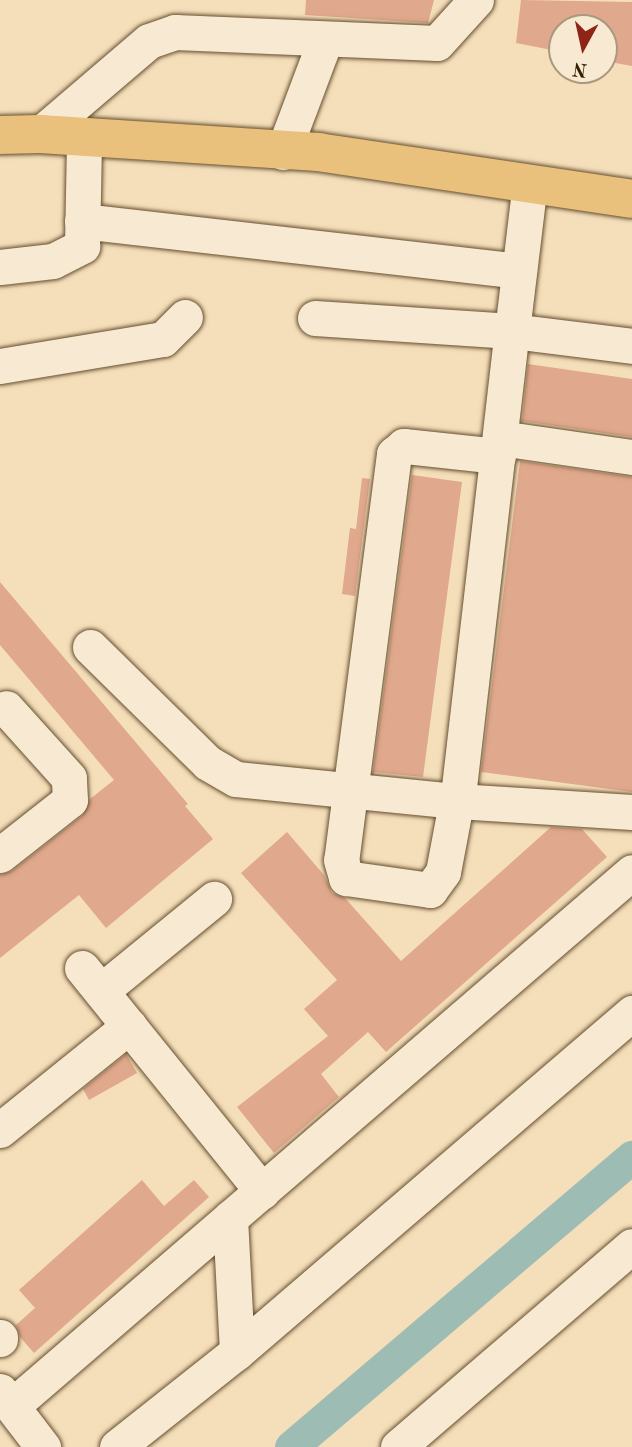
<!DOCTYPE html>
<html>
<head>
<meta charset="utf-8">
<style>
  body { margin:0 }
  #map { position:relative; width:632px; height:1447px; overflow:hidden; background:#f5dfba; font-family:"Old Standard TT",serif }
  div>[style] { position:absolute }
  .canal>* { height:33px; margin:-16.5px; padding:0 16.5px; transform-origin:16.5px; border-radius:16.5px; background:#9dbcb4 }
  .building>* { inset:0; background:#e0a88c }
  .roads { filter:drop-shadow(0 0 2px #664e2f) drop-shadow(0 0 2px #664e2f) }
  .minor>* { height:35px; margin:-17.5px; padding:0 17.5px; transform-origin:17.5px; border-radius:17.5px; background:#f8ead2 }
  .major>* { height:38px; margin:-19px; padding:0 19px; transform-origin:19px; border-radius:19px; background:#eac07d }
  span { translate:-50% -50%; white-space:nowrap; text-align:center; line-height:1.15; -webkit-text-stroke:7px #f8ead2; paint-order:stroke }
  .north { position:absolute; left:548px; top:14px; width:70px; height:70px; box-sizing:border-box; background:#f8ead2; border:2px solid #ab987e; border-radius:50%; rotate:188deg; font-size:19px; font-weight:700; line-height:28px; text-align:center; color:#371e01 }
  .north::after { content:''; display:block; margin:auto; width:24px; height:32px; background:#8f2418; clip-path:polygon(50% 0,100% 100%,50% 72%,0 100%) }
</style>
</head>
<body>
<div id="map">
  <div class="canal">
    <div style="left:291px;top:1447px;width:448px;rotate:-40.4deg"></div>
  </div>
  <div class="building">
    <div style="clip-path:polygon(306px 0,434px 0,428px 23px,305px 15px)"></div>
    <div style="clip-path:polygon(521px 0,632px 2px,632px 66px,604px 61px,604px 28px,562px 28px,562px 52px,516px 43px)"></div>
    <div style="clip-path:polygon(528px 364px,632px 379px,632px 437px,522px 421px)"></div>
    <div style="clip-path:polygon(520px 461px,632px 477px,632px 792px,481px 772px)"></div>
    <div style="clip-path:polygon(412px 475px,462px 482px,423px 777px,373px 772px)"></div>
    <div style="clip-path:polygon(362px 478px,370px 479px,355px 596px,342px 594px,350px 528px,356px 529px)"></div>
    <div style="clip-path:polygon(0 582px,188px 804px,185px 806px,213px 839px,106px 928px,79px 895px,0 958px,0 875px,12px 871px,82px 816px,90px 799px,114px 780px,0 645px)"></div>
    <div style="clip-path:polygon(551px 827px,582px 829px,607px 857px,386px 1052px,368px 1032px,321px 1074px,339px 1097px,274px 1153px,237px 1107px,328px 1036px,304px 1009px,337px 980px,241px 873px,287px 832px,324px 875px,332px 893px,345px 898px,401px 961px)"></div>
    <div style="clip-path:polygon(126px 1054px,137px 1073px,89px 1100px,83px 1089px)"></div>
    <div style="clip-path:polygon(142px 1180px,164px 1206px,194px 1180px,209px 1197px,34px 1353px,20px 1337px,16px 1325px,35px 1308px,19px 1290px)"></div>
  </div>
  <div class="roads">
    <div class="minor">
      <div style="left:40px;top:134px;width:143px;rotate:-40.5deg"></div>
      <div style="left:149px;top:41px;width:28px;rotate:-19deg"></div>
      <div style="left:175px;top:32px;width:262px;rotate:2.4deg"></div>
      <div style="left:437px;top:43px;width:58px;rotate:-47.8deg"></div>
      <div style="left:283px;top:152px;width:120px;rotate:-69.4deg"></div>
      <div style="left:82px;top:221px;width:440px;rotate:6.5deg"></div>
      <div style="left:0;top:267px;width:53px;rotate:-6.5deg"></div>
      <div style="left:53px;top:261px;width:33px;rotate:-27deg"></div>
      <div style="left:82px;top:246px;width:108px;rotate:-88.9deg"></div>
      <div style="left:315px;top:318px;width:197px;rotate:3.8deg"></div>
      <div style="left:512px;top:331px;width:121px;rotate:7.1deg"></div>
      <div style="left:0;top:366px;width:165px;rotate:-9.4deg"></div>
      <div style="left:163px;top:339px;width:31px;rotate:-45deg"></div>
      <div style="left:500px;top:438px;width:133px;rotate:8.2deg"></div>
      <div style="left:498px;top:456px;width:95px;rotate:-173.9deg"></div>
      <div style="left:404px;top:446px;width:13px;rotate:141deg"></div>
      <div style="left:394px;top:454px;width:409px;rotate:97.4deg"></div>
      <div style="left:341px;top:860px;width:19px;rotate:74deg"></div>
      <div style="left:346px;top:878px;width:85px;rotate:8.1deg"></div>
      <div style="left:430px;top:890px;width:22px;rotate:-54deg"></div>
      <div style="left:443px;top:872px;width:86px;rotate:-79.3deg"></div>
      <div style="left:459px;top:787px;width:459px;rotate:-83.4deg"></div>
      <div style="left:512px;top:331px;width:149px;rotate:-83.1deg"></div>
      <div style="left:90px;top:647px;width:165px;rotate:44.5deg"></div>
      <div style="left:208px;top:763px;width:32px;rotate:30deg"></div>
      <div style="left:236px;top:779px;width:222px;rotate:5.7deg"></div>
      <div style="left:457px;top:801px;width:175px;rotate:3.6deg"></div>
      <div style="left:0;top:855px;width:89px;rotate:-38.2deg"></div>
      <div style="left:70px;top:800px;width:22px;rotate:-93deg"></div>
      <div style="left:69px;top:778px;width:94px;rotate:-132deg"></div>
      <div style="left:82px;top:968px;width:287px;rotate:51.1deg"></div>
      <div style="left:101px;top:991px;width:146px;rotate:-39.2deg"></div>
      <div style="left:0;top:1130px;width:166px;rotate:-38.9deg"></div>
      <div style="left:230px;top:1218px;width:134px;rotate:87deg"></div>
      <div style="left:0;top:1337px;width:2px;rotate:90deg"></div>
      <div style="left:0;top:1391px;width:71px;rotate:52.5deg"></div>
      <div style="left:12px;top:1406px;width:818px;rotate:-40.74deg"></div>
      <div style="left:117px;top:1447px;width:153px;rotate:-38.4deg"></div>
      <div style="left:237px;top:1352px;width:521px;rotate:-40.64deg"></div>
      <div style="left:398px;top:1447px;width:308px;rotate:-40.7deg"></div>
    </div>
    <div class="major">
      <div style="left:0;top:135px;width:40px;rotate:-1.4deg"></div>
      <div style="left:40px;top:134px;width:279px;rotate:3.7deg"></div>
      <div style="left:318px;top:152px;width:317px;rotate:8.5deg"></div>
    </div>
  </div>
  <div class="north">N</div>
</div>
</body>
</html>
